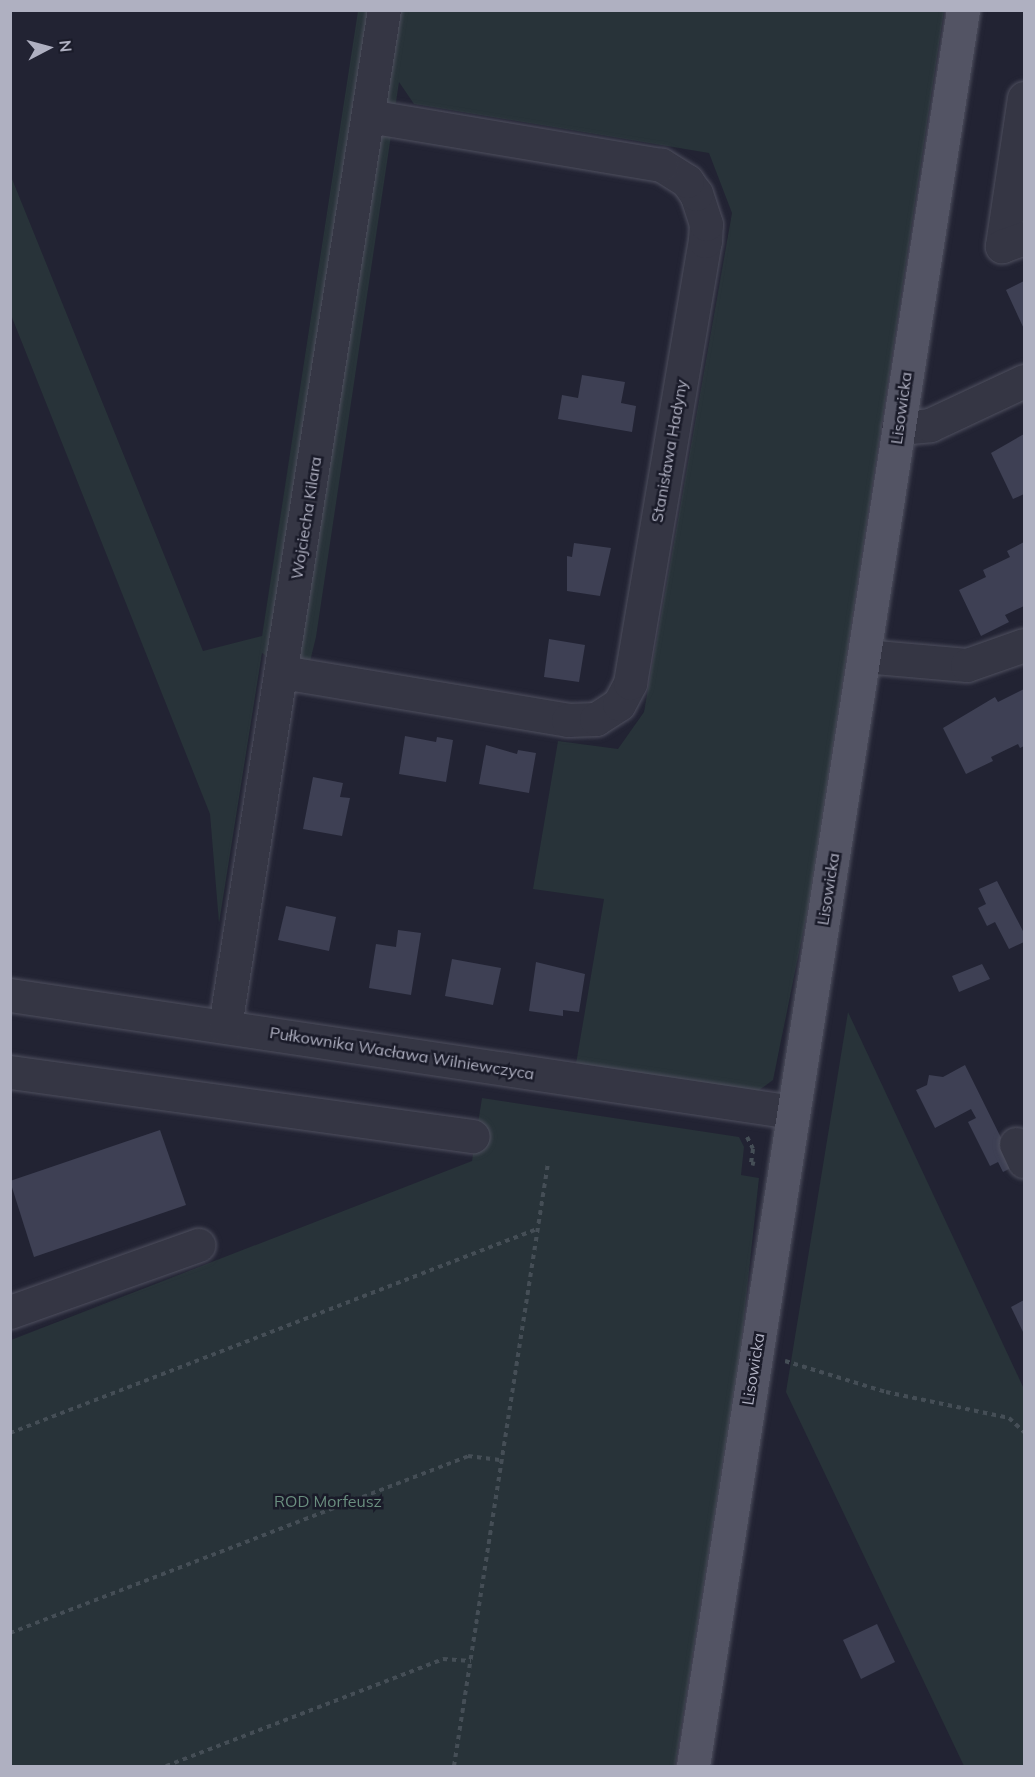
<!DOCTYPE html>
<html>
<head>
<meta charset="utf-8">
<style>
  body { margin:0 }
  #map { position:relative; width:1035px; height:1777px; overflow:hidden; background:#222333; font-family:Mulish,sans-serif }
  div>[style] { position:absolute }
  .green>* { inset:0; background:#283339 }
  .building>* { inset:0; background:#3e4054 }
  .path>* { height:4px; margin-top:-2px; transform-origin:0; background:repeating-linear-gradient(90deg,#454e56 0 4.5px,transparent 0 9px) }
  .roads { filter:drop-shadow(0 0 2px #4f505f) drop-shadow(0 0 2px #4f505f) }
  .minor>* { height:33px; margin:-16.5px; padding:0 16.5px; transform-origin:16.5px; border-radius:16.5px; background:#353644 }
  .major>* { height:33px; margin:-16.5px; padding:0 16.5px; transform-origin:16.5px; border-radius:16.5px; background:#535464 }
  span { translate:-50% -50%; white-space:nowrap; text-align:center; line-height:1.15; -webkit-text-stroke:5px #1a1b29; paint-order:stroke }
  .street-label { font-size:16px; color:#afb0c1 }
  .park-label { font-size:16px; color:#6a8e7f }
  .frame { position:absolute; inset:0; border:12px solid #afb0c1; pointer-events:none }
  .north { position:absolute; left:18px; top:18px; width:60px; height:60px; -webkit-text-stroke:4px #1a1b29; paint-order:stroke; rotate:84deg; font-size:16px; font-weight:700; line-height:24px; text-align:center; color:#afb0c1 }
  .north::after { content:''; display:block; margin:auto; width:21px; height:27px; background:#afb0c1; clip-path:polygon(50% 0,100% 100%,50% 72%,0 100%) }
</style>
</head>
<body>
<div id="map">
  <div class="green">
    <div style="clip-path:polygon(358px 11px,944px 11px,809px 903px,773px 1080px,755px 1093px,576px 1064px,604px 899px,533px 889px,558px 741px,618px 749px,644px 712px,732px 213px,709px 153px,414px 104px,399px 82px,316px 637px,305px 682px,262px 653px,219px 923px,210px 814px,11px 315px,10px 174px,203px 651px,262px 636px)"></div>
    <div style="clip-path:polygon(848px 1012px,1024px 1389px,1024px 1766px,964px 1766px,786px 1392px)"></div>
    <div style="clip-path:polygon(482px 1098px,739px 1137px,744px 1147px,741px 1175px,759px 1178px,741px 1346px,675px 1766px,11px 1766px,11px 1340px,472px 1161px)"></div>
  </div>
  <div class="building">
    <div style="clip-path:polygon(1024px 281px,1024px 329px,1006px 290px)"></div>
    <div style="clip-path:polygon(582px 375px,625px 382px,621px 403px,636px 406px,632px 432px,558px 419px,562px 395px,578px 398px)"></div>
    <div style="clip-path:polygon(1024px 434px,1024px 494px,1013px 499px,991px 453px)"></div>
    <div style="clip-path:polygon(1024px 542px,1024px 606px,1005px 615px,1009px 622px,981px 636px,959px 590px,986px 577px,983px 570px,1010px 557px,1007px 551px)"></div>
    <div style="clip-path:polygon(574px 543px,611px 548px,600px 596px,567px 591px,567px 556px,572px 557px)"></div>
    <div style="clip-path:polygon(549px 639px,585px 645px,579px 682px,544px 677px)"></div>
    <div style="clip-path:polygon(1024px 689px,1024px 746px,1020px 748px,1018px 744px,991px 757px,993px 761px,966px 774px,943px 728px,995px 697px,998px 702px)"></div>
    <div style="clip-path:polygon(405px 736px,436px 742px,437px 737px,453px 740px,446px 782px,399px 774px)"></div>
    <div style="clip-path:polygon(486px 745px,517px 754px,518px 750px,536px 753px,529px 793px,479px 784px)"></div>
    <div style="clip-path:polygon(313px 777px,343px 783px,340px 797px,350px 798px,342px 836px,303px 829px)"></div>
    <div style="clip-path:polygon(997px 881px,1024px 933px,1024px 942px,1009px 949px,995px 922px,987px 926px,978px 908px,986px 904px,979px 889px)"></div>
    <div style="clip-path:polygon(286px 906px,336px 917px,329px 951px,278px 940px)"></div>
    <div style="clip-path:polygon(398px 930px,421px 933px,411px 995px,369px 988px,376px 944px,396px 947px)"></div>
    <div style="clip-path:polygon(452px 959px,501px 968px,493px 1005px,445px 996px)"></div>
    <div style="clip-path:polygon(536px 962px,585px 974px,579px 1012px,563px 1010px,563px 1016px,529px 1011px)"></div>
    <div style="clip-path:polygon(982px 964px,990px 979px,959px 992px,952px 976px)"></div>
    <div style="clip-path:polygon(965px 1065px,1015px 1166px,1003px 1172px,998px 1162px,990px 1166px,968px 1122px,976px 1118px,971px 1109px,935px 1128px,916px 1090px,927px 1085px,929px 1075px,943px 1077px)"></div>
    <div style="clip-path:polygon(160px 1130px,186px 1205px,34px 1257px,10px 1181px)"></div>
    <div style="clip-path:polygon(1024px 1300px,1024px 1334px,1011px 1307px)"></div>
    <div style="clip-path:polygon(877px 1624px,895px 1662px,861px 1679px,843px 1640px)"></div>
  </div>
  <div class="path">
    <div style="left:747px;top:1137px;width:13px;rotate:63deg"></div>
    <div style="left:753px;top:1149px;width:14px;rotate:98deg"></div>
    <div style="left:751px;top:1163px;width:4px;rotate:14deg"></div>
    <div style="left:785px;top:1361px;width:106px;rotate:17.1deg"></div>
    <div style="left:886px;top:1392px;width:126px;rotate:11.9deg"></div>
    <div style="left:1009px;top:1418px;width:21px;rotate:43deg"></div>
    <div style="left:10px;top:1433px;width:565px;rotate:-21.16deg"></div>
    <div style="left:10px;top:1633px;width:491px;rotate:-21.1deg"></div>
    <div style="left:468px;top:1456px;width:34px;rotate:7deg"></div>
    <div style="left:166px;top:1766px;width:297px;rotate:-21.1deg"></div>
    <div style="left:443px;top:1659px;width:28px;rotate:4deg"></div>
    <div style="left:454px;top:1766px;width:610px;rotate:-81.14deg"></div>
  </div>
  <div class="roads">
    <div class="minor">
      <div style="left:1024px;top:98px;width:150px;rotate:98.5deg"></div>
      <div style="left:1002px;top:246px;width:23px;rotate:-20deg"></div>
      <div style="left:898px;top:428px;width:32px;rotate:-5deg"></div>
      <div style="left:930px;top:425px;width:104px;rotate:-25.1deg"></div>
      <div style="left:864px;top:656px;width:103px;rotate:5deg"></div>
      <div style="left:967px;top:665px;width:60px;rotate:-19.3deg"></div>
      <div style="left:282px;top:672px;width:290px;rotate:9.5deg"></div>
      <div style="left:568px;top:720px;width:28px;rotate:-2deg"></div>
      <div style="left:596px;top:719px;width:27px;rotate:-33deg"></div>
      <div style="left:619px;top:704px;width:24px;rotate:-62deg"></div>
      <div style="left:630px;top:683px;width:448px;rotate:-80.4deg"></div>
      <div style="left:705px;top:241px;width:17px;rotate:-87deg"></div>
      <div style="left:706px;top:224px;width:32px;rotate:-108deg"></div>
      <div style="left:696px;top:194px;width:16px;rotate:-125deg"></div>
      <div style="left:687px;top:181px;width:31px;rotate:-148deg"></div>
      <div style="left:661px;top:165px;width:297px;rotate:-170.5deg"></div>
      <div style="left:10px;top:995px;width:792px;rotate:8.5deg"></div>
      <div style="left:225px;top:1026px;width:1028px;rotate:-81.11deg"></div>
      <div style="left:10px;top:1072px;width:467px;rotate:7.9deg"></div>
      <div style="left:1016px;top:1144px;width:19px;rotate:65deg"></div>
      <div style="left:10px;top:1312px;width:200px;rotate:-19.6deg"></div>
    </div>
    <div class="major">
      <div style="left:693px;top:1766px;width:1777px;rotate:-81.26deg"></div>
    </div>
  </div>
  <div class="street-label">
    <span style="left:901px;top:408px;rotate:-82deg">Lisowicka</span>
    <span style="left:669px;top:451px;rotate:-80deg">Stanisława Hadyny</span>
    <span style="left:306px;top:518px;rotate:-81deg">Wojciecha Kilara</span>
    <span style="left:828px;top:889px;rotate:-81deg">Lisowicka</span>
    <span style="left:402px;top:1053px;rotate:9deg">Pułkownika Wacława Wilniewczyca</span>
    <span style="left:753px;top:1369px;rotate:-81deg">Lisowicka</span>
  </div>
  <div class="park-label">
    <span style="left:328px;top:1501px">ROD Morfeusz</span>
  </div>
  <div class="frame"></div>
  <div class="north">N</div>
</div>
</body>
</html>
